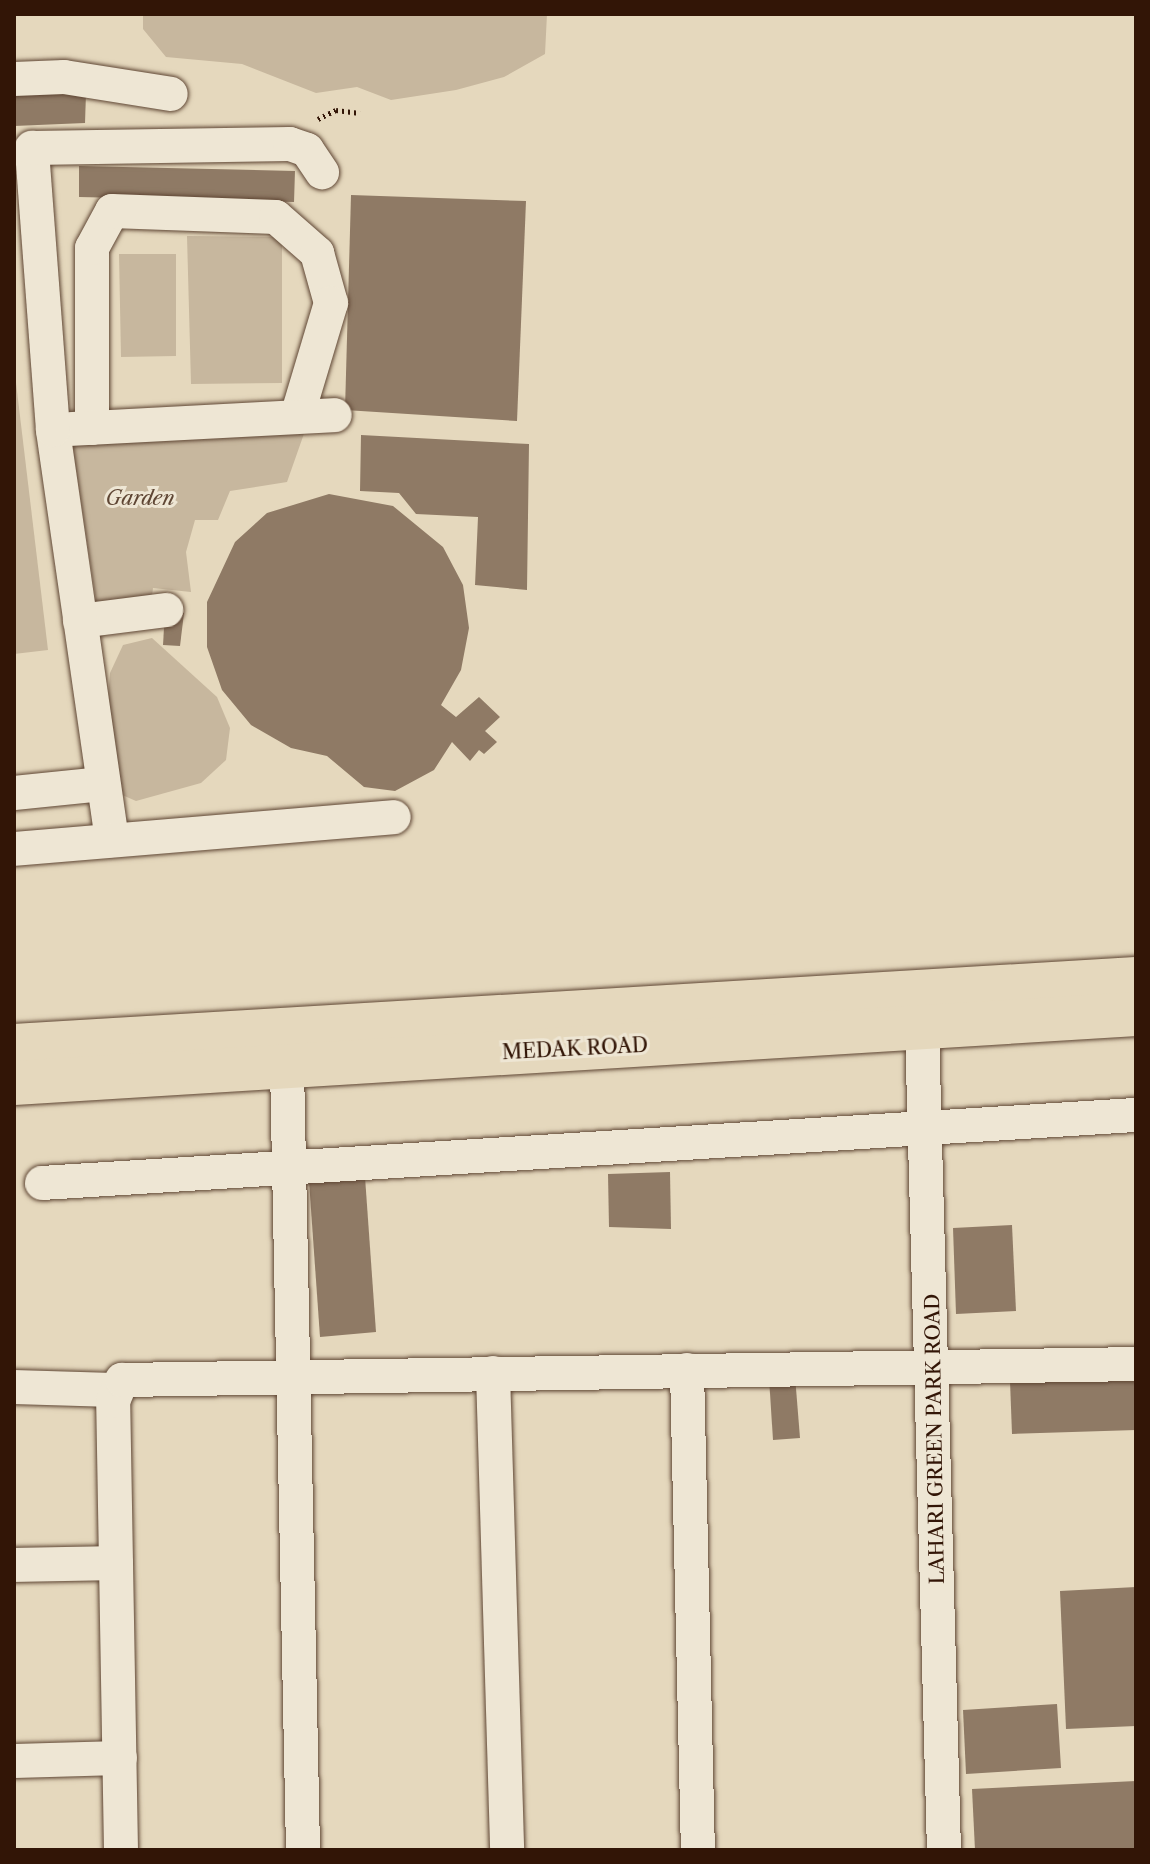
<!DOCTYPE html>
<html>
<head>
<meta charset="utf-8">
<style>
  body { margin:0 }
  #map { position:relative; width:1150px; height:1864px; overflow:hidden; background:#e5d8bd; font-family:"Libre Caslon Text",serif }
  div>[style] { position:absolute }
  .green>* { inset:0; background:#c7b79e }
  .building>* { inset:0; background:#8f7a65 }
  .path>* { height:5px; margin-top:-2.5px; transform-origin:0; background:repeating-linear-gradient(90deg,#321506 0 2px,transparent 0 6px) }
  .roads { filter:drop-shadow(0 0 2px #5f4634) drop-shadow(0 0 2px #5f4634) }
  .minor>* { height:34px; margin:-17px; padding:0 17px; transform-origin:17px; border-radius:17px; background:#eee6d4 }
  .major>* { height:44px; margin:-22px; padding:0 22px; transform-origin:22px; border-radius:22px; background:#e5d8bd }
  span { translate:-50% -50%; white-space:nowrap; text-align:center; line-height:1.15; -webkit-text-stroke:6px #eee6d4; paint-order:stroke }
  .park-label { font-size:20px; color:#5f4634; font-style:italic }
  .street-label { font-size:20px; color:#321506 }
  .frame { position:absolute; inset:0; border:16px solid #321506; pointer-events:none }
</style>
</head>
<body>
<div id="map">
  <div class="green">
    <div style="clip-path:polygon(143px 14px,547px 14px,545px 54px,504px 77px,456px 90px,391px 100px,357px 87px,316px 93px,242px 64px,166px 57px,143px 29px)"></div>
    <div style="clip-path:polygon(187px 236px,282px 237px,282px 383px,191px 384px)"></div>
    <div style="clip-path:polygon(119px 254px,176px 254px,176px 356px,121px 357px)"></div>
    <div style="clip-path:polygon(14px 366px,48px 650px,14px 654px)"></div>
    <div style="clip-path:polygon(306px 428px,287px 482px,230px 491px,218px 520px,195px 520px,186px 552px,191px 592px,153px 588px,151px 603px,96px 601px,72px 442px)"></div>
    <div style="clip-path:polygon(152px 638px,217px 697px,230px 728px,226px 760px,201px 783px,136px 801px,120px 794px,107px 712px,110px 673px,123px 645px)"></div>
  </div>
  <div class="building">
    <div style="clip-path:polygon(86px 93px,85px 123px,14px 126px,14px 95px)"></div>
    <div style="clip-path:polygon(79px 166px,295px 171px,294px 202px,79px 197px)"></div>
    <div style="clip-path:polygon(351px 195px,526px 201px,517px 421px,345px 410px)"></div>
    <div style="clip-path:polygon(361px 435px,529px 444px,527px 590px,475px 585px,478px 517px,416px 514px,399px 493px,360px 491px)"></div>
    <div style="clip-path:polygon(329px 494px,393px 506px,443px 547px,463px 585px,469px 628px,461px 670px,441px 705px,456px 717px,479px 697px,500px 717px,485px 731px,497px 742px,484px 754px,479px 750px,470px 761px,452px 742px,434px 770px,395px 791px,364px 787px,327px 756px,291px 748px,251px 725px,222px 690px,207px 647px,207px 602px,235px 542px,267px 513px)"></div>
    <div style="clip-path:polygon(165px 611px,184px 613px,180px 646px,163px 645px)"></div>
    <div style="clip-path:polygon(670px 1172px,671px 1229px,609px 1227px,608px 1174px)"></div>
    <div style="clip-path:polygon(365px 1177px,376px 1332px,320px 1337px,309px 1181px)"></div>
    <div style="clip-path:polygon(1012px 1225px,1016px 1311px,956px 1314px,953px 1228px)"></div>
    <div style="clip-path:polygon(795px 1376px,800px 1438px,773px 1440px,769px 1378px)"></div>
    <div style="clip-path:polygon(1136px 1378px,1136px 1430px,1012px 1434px,1010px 1381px)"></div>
    <div style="clip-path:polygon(1136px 1587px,1136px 1726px,1066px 1729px,1060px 1591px)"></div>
    <div style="clip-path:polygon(1057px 1704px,1061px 1768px,966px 1774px,963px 1710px)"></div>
    <div style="clip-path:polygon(1136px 1781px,1136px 1850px,975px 1850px,972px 1789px)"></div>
  </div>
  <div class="path">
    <div style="left:318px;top:119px;width:20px;rotate:-27deg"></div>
    <div style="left:336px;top:110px;width:24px;rotate:7deg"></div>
  </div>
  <div class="roads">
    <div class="minor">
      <div style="left:14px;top:79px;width:50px;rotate:-2.3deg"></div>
      <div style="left:64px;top:77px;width:108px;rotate:9deg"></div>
      <div style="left:92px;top:428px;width:180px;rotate:-90deg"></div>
      <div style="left:92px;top:248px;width:42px;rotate:-61.6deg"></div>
      <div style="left:112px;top:211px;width:164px;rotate:2.1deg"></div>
      <div style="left:276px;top:217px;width:55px;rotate:41.3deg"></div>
      <div style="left:317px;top:253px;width:52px;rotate:74.4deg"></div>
      <div style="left:331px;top:303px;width:118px;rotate:106.7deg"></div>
      <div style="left:71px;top:429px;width:264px;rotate:-3deg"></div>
      <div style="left:80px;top:621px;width:87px;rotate:-7.3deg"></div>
      <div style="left:14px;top:793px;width:89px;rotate:-5.8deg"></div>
      <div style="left:112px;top:840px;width:414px;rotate:-98.2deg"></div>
      <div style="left:53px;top:430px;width:283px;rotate:-94.3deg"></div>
      <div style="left:32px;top:148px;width:258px;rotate:-0.9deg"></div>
      <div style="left:290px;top:144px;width:18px;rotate:19deg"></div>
      <div style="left:307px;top:150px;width:27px;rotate:56deg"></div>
      <div style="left:14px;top:849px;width:381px;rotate:-4.8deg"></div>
      <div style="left:922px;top:1028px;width:822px;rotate:88.47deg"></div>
      <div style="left:287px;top:1067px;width:783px;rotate:88.83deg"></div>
      <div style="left:42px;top:1183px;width:1096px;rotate:-3.56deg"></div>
      <div style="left:687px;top:1370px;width:480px;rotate:88.7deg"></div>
      <div style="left:493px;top:1373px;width:477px;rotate:88.3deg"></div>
      <div style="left:14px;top:1387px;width:99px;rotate:1.7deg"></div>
      <div style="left:14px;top:1565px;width:102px;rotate:-1.1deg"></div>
      <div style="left:14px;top:1761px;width:106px;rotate:-1.6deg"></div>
      <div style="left:121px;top:1850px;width:449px;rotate:-91deg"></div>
      <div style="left:113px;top:1401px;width:23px;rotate:-67deg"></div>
      <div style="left:122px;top:1380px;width:1014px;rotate:-0.9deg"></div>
    </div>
    <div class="major">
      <div style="left:14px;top:1046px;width:1124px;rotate:-3.42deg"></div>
      <div style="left:14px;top:1083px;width:1124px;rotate:-3.52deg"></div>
    </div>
  </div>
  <div class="park-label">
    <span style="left:140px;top:498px">Garden</span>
  </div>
  <div class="street-label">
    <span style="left:575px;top:1049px;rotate:-3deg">MEDAK ROAD</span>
    <span style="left:935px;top:1439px;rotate:-91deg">LAHARI GREEN PARK ROAD</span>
  </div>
  <div class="frame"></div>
</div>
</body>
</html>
